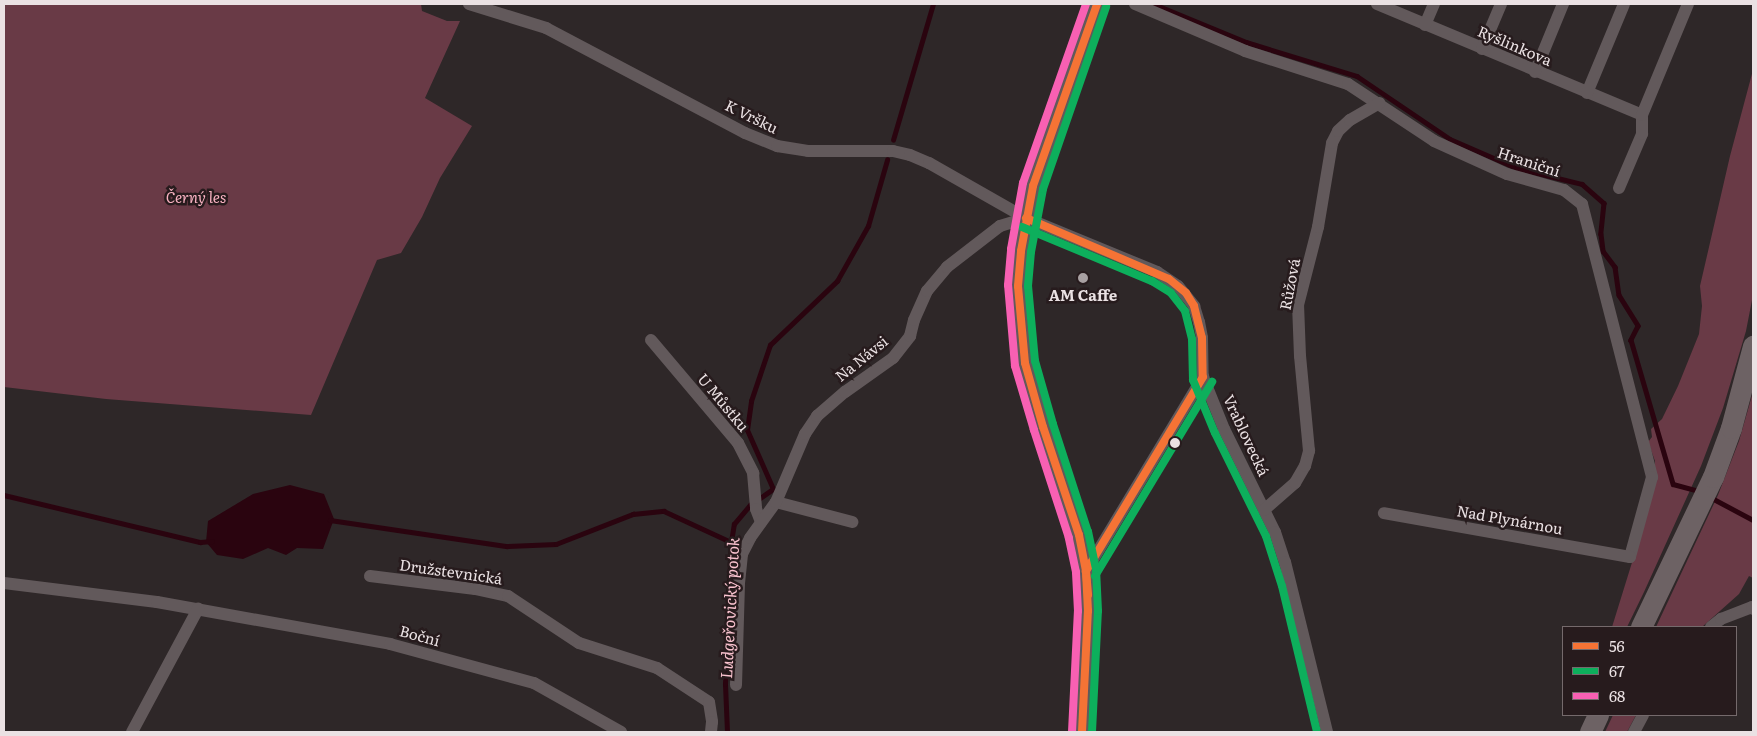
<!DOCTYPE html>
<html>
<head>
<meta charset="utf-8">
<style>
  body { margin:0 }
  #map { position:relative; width:1757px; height:736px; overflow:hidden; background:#2e2728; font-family:Literata,serif }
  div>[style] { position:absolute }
  .forest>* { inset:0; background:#693a46 }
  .water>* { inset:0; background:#2a040f }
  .stream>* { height:4.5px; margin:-2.25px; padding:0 2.25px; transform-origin:2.25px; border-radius:2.25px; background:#2a040f }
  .minor>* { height:12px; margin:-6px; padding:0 6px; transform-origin:6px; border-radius:6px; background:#62595b }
  .tertiary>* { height:16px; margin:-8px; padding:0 8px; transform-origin:8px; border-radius:8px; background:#62595b }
  .primary>* { height:21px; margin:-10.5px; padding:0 10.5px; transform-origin:10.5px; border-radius:10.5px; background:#6d6264 }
  .bus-1>* { height:8px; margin:-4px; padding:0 4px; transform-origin:4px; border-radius:4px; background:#f57335 }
  .bus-2>* { height:8px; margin:-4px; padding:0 4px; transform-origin:4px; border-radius:4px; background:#0daf5c }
  .bus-3>* { height:8px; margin:-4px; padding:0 4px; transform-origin:4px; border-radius:4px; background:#f860b3 }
  .dots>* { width:14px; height:14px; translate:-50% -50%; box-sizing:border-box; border:2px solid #271b1d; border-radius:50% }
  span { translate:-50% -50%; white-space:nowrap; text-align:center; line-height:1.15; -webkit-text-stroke:5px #271b1d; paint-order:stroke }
  .street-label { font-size:15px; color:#eae1e3 }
  .park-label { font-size:15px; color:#f9b2c2; font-style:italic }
  .poi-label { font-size:15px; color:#eae1e3; font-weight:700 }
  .water-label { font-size:16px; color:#fac3cf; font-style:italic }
  .frame { position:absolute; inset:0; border:5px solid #eae1e3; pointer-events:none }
  .legend { position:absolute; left:1562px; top:626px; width:175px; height:90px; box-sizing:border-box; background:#271b1d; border:1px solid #756a6c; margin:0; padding:6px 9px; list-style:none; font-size:15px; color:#eae1e3 }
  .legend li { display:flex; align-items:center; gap:10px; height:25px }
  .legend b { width:25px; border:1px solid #756a6c }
</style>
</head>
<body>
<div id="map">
  <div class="forest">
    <div style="clip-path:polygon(4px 4px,421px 4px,422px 11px,447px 21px,460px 21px,425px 98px,472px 126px,440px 178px,422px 217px,401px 253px,377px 260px,311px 415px,106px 399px,4px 387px)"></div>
    <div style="clip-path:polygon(1753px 70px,1753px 295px,1746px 331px,1723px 408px,1701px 466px,1644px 592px,1627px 627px,1612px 627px,1634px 556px,1655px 477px,1655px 461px,1648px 442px,1652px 437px,1651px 429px,1662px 419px,1678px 386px,1699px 334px,1702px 306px,1700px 286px,1730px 156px)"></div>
    <div style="clip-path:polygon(1753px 392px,1753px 578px,1749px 576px,1739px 594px,1702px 627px,1656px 627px,1718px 495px,1739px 441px)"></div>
    <div style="clip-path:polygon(1613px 715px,1636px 715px,1627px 732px,1605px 732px)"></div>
  </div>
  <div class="water">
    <div style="clip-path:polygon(290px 485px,324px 494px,334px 519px,323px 549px,297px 548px,286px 555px,268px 548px,243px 559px,217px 555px,206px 542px,208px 521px,253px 494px)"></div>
  </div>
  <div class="stream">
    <div style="left:1154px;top:4px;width:100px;rotate:22.4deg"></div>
    <div style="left:1246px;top:42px;width:116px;rotate:17deg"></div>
    <div style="left:1357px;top:76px;width:112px;rotate:34.1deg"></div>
    <div style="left:1450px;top:139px;width:73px;rotate:23.4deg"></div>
    <div style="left:1517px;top:168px;width:67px;rotate:13.8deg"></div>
    <div style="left:1582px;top:184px;width:29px;rotate:41deg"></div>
    <div style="left:1604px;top:203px;width:31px;rotate:96deg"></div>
    <div style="left:1601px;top:234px;width:17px;rotate:83deg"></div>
    <div style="left:1603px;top:251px;width:20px;rotate:53deg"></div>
    <div style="left:1615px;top:267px;width:28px;rotate:82deg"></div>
    <div style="left:1619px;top:295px;width:36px;rotate:58deg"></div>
    <div style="left:1638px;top:326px;width:16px;rotate:117deg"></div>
    <div style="left:1631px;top:340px;width:150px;rotate:73.7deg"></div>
    <div style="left:1673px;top:484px;width:27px;rotate:15deg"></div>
    <div style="left:893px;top:140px;width:142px;rotate:-73.6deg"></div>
    <div style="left:4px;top:495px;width:202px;rotate:13.5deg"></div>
    <div style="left:200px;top:542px;width:12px;rotate:-5deg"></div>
    <div style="left:1710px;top:497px;width:49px;rotate:28.1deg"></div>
    <div style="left:330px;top:520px;width:179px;rotate:8.4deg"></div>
    <div style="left:507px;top:546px;width:49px;rotate:-2.3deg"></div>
    <div style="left:556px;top:544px;width:83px;rotate:-21.3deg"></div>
    <div style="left:633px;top:514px;width:31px;rotate:-6deg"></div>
    <div style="left:664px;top:511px;width:74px;rotate:24.8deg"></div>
    <div style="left:727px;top:732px;width:48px;rotate:-92.4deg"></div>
    <div style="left:725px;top:684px;width:142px;rotate:-87.6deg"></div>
    <div style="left:731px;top:542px;width:18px;rotate:-81deg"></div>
    <div style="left:734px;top:524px;width:25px;rotate:-50deg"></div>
    <div style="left:750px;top:505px;width:28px;rotate:-35deg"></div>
    <div style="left:773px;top:489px;width:64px;rotate:-113.8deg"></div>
    <div style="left:747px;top:430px;width:29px;rotate:-82deg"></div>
    <div style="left:751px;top:401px;width:59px;rotate:-71.3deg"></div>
    <div style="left:770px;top:345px;width:93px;rotate:-43.7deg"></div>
    <div style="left:837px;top:281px;width:63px;rotate:-60.6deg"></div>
    <div style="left:868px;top:226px;width:69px;rotate:-73.9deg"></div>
  </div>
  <div class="minor">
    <div style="left:469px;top:4px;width:81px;rotate:17.3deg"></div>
    <div style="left:546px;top:28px;width:225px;rotate:27.8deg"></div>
    <div style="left:745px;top:133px;width:35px;rotate:22deg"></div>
    <div style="left:777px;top:146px;width:31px;rotate:9deg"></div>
    <div style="left:808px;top:151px;width:85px"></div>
    <div style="left:893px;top:151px;width:17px;rotate:13deg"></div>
    <div style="left:910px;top:155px;width:21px;rotate:23deg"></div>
    <div style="left:929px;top:163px;width:112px;rotate:29.6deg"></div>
    <div style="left:1026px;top:218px;width:142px;rotate:22.4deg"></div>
    <div style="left:1157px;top:272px;width:25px;rotate:34deg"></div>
    <div style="left:1178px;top:286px;width:26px;rotate:51deg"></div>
    <div style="left:1194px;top:306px;width:17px;rotate:73deg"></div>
    <div style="left:1199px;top:322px;width:16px;rotate:79deg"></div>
    <div style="left:1202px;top:338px;width:39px;rotate:89deg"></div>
    <div style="left:1203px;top:377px;width:56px;rotate:68deg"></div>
    <div style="left:1224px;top:429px;width:115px;rotate:63.7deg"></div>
    <div style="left:1275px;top:532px;width:32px;rotate:72deg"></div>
    <div style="left:1285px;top:562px;width:175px;rotate:76.1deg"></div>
    <div style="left:1135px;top:4px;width:120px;rotate:23.1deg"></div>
    <div style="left:1245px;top:51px;width:108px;rotate:17.8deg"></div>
    <div style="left:1348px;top:84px;width:103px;rotate:33.5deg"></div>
    <div style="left:1434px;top:141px;width:80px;rotate:24.3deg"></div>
    <div style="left:1507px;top:174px;width:59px;rotate:15.7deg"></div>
    <div style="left:1564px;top:190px;width:23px;rotate:38deg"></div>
    <div style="left:1582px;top:204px;width:282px;rotate:75.6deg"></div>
    <div style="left:1652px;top:477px;width:83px;rotate:105.4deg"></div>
    <div style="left:1630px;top:557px;width:250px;rotate:-169.9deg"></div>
    <div style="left:1377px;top:4px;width:287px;rotate:22.7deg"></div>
    <div style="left:1425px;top:25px;width:23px;rotate:-67deg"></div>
    <div style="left:1482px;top:49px;width:49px;rotate:-67.1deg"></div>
    <div style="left:1535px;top:72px;width:74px;rotate:-67.6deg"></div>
    <div style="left:1587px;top:93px;width:96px;rotate:-67.4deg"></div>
    <div style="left:1619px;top:188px;width:59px;rotate:-66.9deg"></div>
    <div style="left:1642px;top:134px;width:19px;rotate:-90deg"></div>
    <div style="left:1642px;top:115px;width:120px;rotate:-67.5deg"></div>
    <div style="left:651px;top:340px;width:135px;rotate:49.8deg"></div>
    <div style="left:738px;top:443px;width:34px;rotate:63deg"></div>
    <div style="left:753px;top:473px;width:36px;rotate:85deg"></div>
    <div style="left:756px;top:509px;width:14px;rotate:69deg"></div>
    <div style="left:776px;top:502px;width:79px;rotate:14.7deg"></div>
    <div style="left:1264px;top:510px;width:41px;rotate:-41.1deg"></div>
    <div style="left:1295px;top:483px;width:20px;rotate:-60deg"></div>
    <div style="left:1305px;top:466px;width:16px;rotate:-75deg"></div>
    <div style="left:1309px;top:451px;width:95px;rotate:-95.4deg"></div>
    <div style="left:1300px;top:356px;width:51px;rotate:-92.2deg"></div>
    <div style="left:1298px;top:305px;width:81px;rotate:-75.6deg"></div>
    <div style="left:1318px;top:227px;width:85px;rotate:-80.5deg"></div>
    <div style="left:1332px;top:143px;width:13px;rotate:-63deg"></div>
    <div style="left:1338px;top:131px;width:16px;rotate:-43deg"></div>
    <div style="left:1350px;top:120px;width:34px;rotate:-30deg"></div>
    <div style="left:1086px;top:571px;width:227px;rotate:-58.9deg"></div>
    <div style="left:370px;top:576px;width:106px;rotate:7.1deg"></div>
    <div style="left:475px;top:589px;width:34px;rotate:12deg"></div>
    <div style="left:508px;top:596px;width:85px;rotate:33.5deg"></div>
    <div style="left:579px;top:643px;width:82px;rotate:17.8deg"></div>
    <div style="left:657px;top:668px;width:62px;rotate:33.2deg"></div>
    <div style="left:709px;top:702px;width:20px;rotate:81deg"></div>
    <div style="left:712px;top:722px;width:10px;rotate:96deg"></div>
    <div style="left:4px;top:583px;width:154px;rotate:7.1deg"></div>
    <div style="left:157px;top:602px;width:237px;rotate:10.2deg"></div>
    <div style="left:390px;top:644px;width:149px;rotate:15.2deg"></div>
    <div style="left:534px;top:683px;width:100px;rotate:29.4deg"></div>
    <div style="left:1711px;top:627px;width:13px;rotate:-39deg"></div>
    <div style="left:1721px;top:619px;width:33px;rotate:-21deg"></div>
    <div style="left:1752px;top:607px;width:2px;rotate:63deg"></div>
    <div style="left:736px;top:685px;width:102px;rotate:-88.3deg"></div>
    <div style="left:739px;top:583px;width:29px;rotate:-84deg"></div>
    <div style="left:742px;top:554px;width:18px;rotate:-63deg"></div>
    <div style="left:750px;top:538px;width:44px;rotate:-54.2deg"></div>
    <div style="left:776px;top:502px;width:74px;rotate:-66.9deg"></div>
    <div style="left:805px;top:434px;width:22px;rotate:-56deg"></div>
    <div style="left:817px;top:416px;width:37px;rotate:-41deg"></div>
    <div style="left:845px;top:392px;width:59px;rotate:-35.3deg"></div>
    <div style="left:893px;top:358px;width:28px;rotate:-52deg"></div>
    <div style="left:910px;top:336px;width:16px;rotate:-76deg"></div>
    <div style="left:914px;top:320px;width:32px;rotate:-66deg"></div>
    <div style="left:927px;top:291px;width:31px;rotate:-50deg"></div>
    <div style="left:947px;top:267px;width:67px;rotate:-37.7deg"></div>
    <div style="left:1000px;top:226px;width:27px;rotate:-17deg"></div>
    <div style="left:132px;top:732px;width:140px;rotate:-61.8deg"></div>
    <div style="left:1634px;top:732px;width:19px;rotate:-62deg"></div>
  </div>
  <div class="tertiary">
    <div style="left:1082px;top:732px;width:121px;rotate:-87.2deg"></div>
    <div style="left:1088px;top:611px;width:40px;rotate:-92.9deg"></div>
    <div style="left:1086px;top:571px;width:37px;rotate:-101deg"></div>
    <div style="left:1079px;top:535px;width:114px;rotate:-108.4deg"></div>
    <div style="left:1043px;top:427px;width:66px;rotate:-105.7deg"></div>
    <div style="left:1025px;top:363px;width:39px;rotate:-97deg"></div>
    <div style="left:1020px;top:324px;width:38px;rotate:-93deg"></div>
    <div style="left:1018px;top:286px;width:35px;rotate:-85deg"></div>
    <div style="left:1021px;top:251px;width:66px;rotate:-79.5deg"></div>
    <div style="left:1033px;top:186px;width:193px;rotate:-70.6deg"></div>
  </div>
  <div class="primary">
    <div style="left:1641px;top:627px;width:166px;rotate:-64.4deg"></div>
    <div style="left:1713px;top:477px;width:52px;rotate:-69.8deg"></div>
    <div style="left:1731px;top:428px;width:85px;rotate:-75deg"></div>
    <div style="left:1590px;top:732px;width:19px;rotate:-65deg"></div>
  </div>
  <div class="bus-1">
    <div style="left:1026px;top:218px;width:155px;rotate:23.1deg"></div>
    <div style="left:1169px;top:279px;width:22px;rotate:39deg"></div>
    <div style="left:1186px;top:293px;width:15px;rotate:58deg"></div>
    <div style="left:1194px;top:306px;width:33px;rotate:76deg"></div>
    <div style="left:1202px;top:338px;width:39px;rotate:89deg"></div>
    <div style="left:1203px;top:377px;width:227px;rotate:121.1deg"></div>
    <div style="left:1086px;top:571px;width:24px;rotate:85deg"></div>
    <div style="left:1082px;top:732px;width:121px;rotate:-87.2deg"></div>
    <div style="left:1088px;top:611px;width:40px;rotate:-92.9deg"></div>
    <div style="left:1086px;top:571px;width:37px;rotate:-101deg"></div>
    <div style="left:1079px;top:535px;width:114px;rotate:-108.4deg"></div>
    <div style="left:1043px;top:427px;width:66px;rotate:-105.7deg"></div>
    <div style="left:1025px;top:363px;width:77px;rotate:-95.2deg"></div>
    <div style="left:1018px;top:286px;width:35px;rotate:-85deg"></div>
    <div style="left:1021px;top:251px;width:66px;rotate:-79.5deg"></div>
    <div style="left:1033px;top:186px;width:193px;rotate:-70.6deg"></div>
  </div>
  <div class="bus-2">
    <div style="left:1022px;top:227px;width:141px;rotate:22.6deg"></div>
    <div style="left:1152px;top:281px;width:22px;rotate:32deg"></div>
    <div style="left:1171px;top:293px;width:23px;rotate:52deg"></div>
    <div style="left:1185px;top:311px;width:29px;rotate:76deg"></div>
    <div style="left:1192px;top:339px;width:41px;rotate:88.6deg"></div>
    <div style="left:1193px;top:380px;width:57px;rotate:67.5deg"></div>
    <div style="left:1215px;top:433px;width:115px;rotate:63.7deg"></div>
    <div style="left:1266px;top:536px;width:52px;rotate:72.3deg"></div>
    <div style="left:1282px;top:586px;width:150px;rotate:76.5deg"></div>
    <div style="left:1095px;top:576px;width:227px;rotate:-58.9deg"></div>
    <div style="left:1092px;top:732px;width:121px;rotate:-87.2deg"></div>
    <div style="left:1098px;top:611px;width:42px;rotate:-92.7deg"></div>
    <div style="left:1096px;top:569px;width:38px;rotate:-102deg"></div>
    <div style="left:1088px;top:532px;width:114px;rotate:-108deg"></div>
    <div style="left:1053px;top:424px;width:66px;rotate:-105.9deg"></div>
    <div style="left:1035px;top:361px;width:75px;rotate:-95.3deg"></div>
    <div style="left:1028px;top:286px;width:34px;rotate:-85deg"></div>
    <div style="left:1031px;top:252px;width:64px;rotate:-79.2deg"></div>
    <div style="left:1043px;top:189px;width:193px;rotate:-70.9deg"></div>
  </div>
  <div class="bus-3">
    <div style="left:1072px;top:732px;width:121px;rotate:-87.2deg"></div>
    <div style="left:1078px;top:611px;width:39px;rotate:-93deg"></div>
    <div style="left:1076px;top:572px;width:35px;rotate:-102deg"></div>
    <div style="left:1069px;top:538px;width:114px;rotate:-108deg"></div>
    <div style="left:1034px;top:430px;width:67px;rotate:-106.5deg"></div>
    <div style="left:1015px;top:366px;width:81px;rotate:-94.9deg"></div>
    <div style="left:1008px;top:285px;width:36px;rotate:-85deg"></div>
    <div style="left:1011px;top:249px;width:67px;rotate:-79.7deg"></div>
    <div style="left:1023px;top:183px;width:190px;rotate:-70.6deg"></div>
  </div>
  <div class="dots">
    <div style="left:1083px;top:278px;background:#a8a0a2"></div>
    <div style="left:1175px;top:443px;background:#eae1e3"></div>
  </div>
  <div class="street-label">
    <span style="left:1515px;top:45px;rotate:23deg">Ryšlinkova</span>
    <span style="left:752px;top:116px;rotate:26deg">K Vršku</span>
    <span style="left:1529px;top:161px;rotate:18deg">Hraniční</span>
    <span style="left:1289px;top:284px;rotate:-79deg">Růžová</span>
    <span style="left:861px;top:358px;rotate:-39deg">Na Návsi</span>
    <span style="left:724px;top:402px;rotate:50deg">U Můstku</span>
    <span style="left:1247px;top:435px;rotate:65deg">Vrablovecká</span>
    <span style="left:1510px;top:519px;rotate:10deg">Nad Plynárnou</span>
    <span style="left:451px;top:571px;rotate:8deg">Družstevnická</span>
    <span style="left:420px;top:635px;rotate:15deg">Boční</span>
  </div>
  <div class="park-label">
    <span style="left:196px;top:197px">Černý les</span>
  </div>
  <div class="poi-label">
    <span style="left:1083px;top:295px">AM Caffe</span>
  </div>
  <div class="water-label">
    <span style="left:729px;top:608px;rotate:-87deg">Ludgeřovický potok</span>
  </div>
  <div class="frame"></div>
  <ul class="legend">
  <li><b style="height:6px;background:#f57335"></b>56</li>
  <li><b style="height:6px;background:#0daf5c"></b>67</li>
  <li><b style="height:6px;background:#f860b3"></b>68</li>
  </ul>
</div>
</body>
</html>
